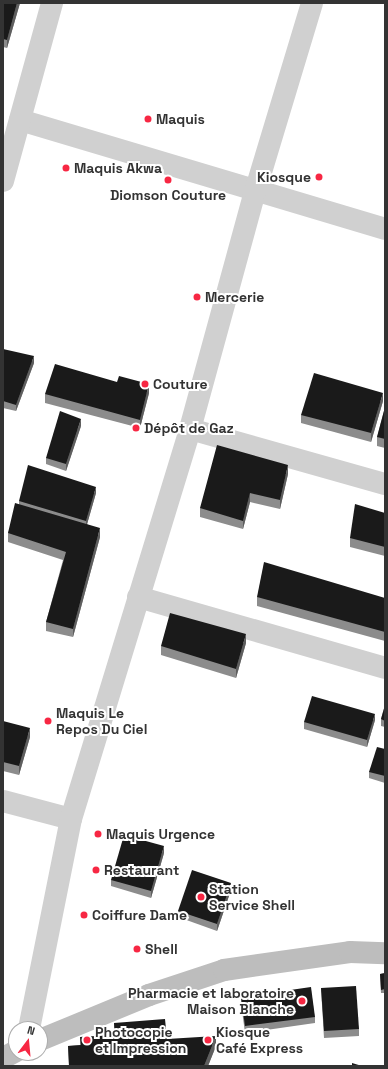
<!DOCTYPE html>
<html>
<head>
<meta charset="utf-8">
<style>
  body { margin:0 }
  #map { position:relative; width:388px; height:1069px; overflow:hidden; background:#fff; font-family:"Space Grotesk",sans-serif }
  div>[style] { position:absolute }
  .street>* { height:22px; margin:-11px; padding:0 11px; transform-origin:11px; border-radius:11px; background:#d0d0d0 }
  .secondary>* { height:22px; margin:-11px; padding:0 11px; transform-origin:11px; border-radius:11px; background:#bdbdbd }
  .wall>* { inset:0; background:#8c8c8c }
  .shaded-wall>* { inset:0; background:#5f5f5f }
  .building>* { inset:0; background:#1a1a1a }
  .dots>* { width:11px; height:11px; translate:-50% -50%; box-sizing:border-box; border:2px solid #fff; border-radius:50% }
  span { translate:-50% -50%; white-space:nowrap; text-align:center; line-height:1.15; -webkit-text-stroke:4px #fff; paint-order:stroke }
  .poi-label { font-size:14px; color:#333; font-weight:700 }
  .left { translate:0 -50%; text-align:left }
  .right { translate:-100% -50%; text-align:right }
  .frame { position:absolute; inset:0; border:4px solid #333; pointer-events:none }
  .north { position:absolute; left:8px; top:1021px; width:40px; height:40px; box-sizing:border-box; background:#fff; border:1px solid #adadad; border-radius:50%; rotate:16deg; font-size:11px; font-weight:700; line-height:16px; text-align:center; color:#333 }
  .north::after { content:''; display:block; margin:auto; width:14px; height:18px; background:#f72743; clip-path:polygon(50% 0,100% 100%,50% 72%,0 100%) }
</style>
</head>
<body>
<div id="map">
  <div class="street">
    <div style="left:20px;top:120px;width:381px;rotate:16.6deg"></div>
    <div style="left:3px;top:181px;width:185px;rotate:-74.6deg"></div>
    <div style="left:190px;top:429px;width:203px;rotate:15.8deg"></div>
    <div style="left:138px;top:597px;width:257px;rotate:16deg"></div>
    <div style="left:3px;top:801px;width:70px;rotate:14.8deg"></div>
    <div style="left:29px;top:1029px;width:214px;rotate:-78.7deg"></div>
    <div style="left:71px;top:819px;width:408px;rotate:-73deg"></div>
    <div style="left:190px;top:429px;width:246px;rotate:-74.7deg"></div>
    <div style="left:255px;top:192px;width:197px;rotate:-73.2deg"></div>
  </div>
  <div class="secondary">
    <div style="left:40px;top:1040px;width:118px;rotate:-22.4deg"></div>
    <div style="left:149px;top:995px;width:79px;rotate:-18.4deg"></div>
    <div style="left:224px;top:970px;width:127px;rotate:-8.1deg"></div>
    <div style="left:350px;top:952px;width:35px;rotate:2deg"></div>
    <div style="left:3px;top:1058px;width:15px;rotate:-28deg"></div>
  </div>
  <div class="wall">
    <div style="clip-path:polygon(3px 3px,20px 3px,7px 48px,3px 47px)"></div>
    <div style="clip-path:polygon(3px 349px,34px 363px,16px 411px,3px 408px)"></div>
    <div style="clip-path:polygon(149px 393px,140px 428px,45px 403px,45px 394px)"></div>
    <div style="clip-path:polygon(383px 401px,371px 442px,301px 423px,301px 415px)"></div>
    <div style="clip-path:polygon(385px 407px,385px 448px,377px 446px,377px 437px)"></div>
    <div style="clip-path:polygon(81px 426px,66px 471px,46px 464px,46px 458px)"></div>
    <div style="clip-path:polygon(288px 474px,280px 509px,250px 502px,243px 529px,200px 517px,200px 508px)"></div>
    <div style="clip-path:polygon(96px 493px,87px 524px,100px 537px,73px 637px,46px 631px,46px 622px,63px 560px,8px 542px,8px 533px,19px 504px,19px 501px)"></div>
    <div style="clip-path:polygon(385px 513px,385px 556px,350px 547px,350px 538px)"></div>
    <div style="clip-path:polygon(257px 597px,385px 598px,385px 641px,257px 606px)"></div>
    <div style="clip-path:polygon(246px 643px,236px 678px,161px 655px,161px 646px)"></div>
    <div style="clip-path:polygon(385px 705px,385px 727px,381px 726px,381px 719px)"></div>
    <div style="clip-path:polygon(375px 720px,367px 747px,304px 729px,304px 722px)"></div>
    <div style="clip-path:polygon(3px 721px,30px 737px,19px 775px,3px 771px)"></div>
    <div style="clip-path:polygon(385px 749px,385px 783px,369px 778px,369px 772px)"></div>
    <div style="clip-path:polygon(164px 853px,151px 898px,111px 886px,111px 880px)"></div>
    <div style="clip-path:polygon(231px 890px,217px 931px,178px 917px,178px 911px)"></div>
    <div style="clip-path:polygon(385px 973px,385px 993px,381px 993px,380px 974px)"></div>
    <div style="clip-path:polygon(321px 988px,359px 1029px,359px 1036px,324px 1038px)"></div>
    <div style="clip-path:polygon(241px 997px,315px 1017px,315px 1023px,245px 1033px,241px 1003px)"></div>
    <div style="clip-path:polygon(114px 1023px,167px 1039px,216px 1046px,208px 1066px,69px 1066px,68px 1046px,80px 1045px,80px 1037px,114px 1035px)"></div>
  </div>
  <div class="shaded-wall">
    <div style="clip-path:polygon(17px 3px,20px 3px,7px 48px,7px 40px)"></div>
    <div style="clip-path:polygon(34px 356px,34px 363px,16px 411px,16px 405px)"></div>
    <div style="clip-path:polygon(149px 384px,149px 393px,140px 428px,140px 420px)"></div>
    <div style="clip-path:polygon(383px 393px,383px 401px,371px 442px,371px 433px)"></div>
    <div style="clip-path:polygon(81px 419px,81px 426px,66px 471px,66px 464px)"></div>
    <div style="clip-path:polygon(288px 465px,288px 474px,280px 509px,280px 500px)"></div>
    <div style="clip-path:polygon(96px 487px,96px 493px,86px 528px,86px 521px)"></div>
    <div style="clip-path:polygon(250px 493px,250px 502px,243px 529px,243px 521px)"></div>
    <div style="clip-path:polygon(100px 528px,100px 537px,73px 637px,73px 629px)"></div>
    <div style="clip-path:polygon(246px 634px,246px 643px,236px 678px,236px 669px)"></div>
    <div style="clip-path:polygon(375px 714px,375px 720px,367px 747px,367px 740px)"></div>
    <div style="clip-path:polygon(30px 728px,30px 737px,19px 775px,19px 766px)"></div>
    <div style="clip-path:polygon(164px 846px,164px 853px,151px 898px,151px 891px)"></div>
    <div style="clip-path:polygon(231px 883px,231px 890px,217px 931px,217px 924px)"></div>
    <div style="clip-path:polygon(216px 1036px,216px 1046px,208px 1066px,204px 1066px)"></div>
  </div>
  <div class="building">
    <div style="clip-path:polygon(3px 3px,17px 3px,7px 40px,3px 39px)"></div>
    <div style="clip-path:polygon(3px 349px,34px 356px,16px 405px,3px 401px)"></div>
    <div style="clip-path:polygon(55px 364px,117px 382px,119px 376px,149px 384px,140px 420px,45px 394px)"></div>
    <div style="clip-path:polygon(314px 373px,383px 393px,371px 433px,301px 415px)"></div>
    <div style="clip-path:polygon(385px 407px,385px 439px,377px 437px)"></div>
    <div style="clip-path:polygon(60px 411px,81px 419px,66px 464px,46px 458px)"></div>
    <div style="clip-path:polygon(217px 445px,288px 465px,280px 500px,250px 493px,243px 521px,200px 508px)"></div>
    <div style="clip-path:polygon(28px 465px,96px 487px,86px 521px,19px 501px)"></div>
    <div style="clip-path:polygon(15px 503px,100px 528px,73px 629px,46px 622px,66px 552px,8px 533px)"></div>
    <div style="clip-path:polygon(355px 504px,385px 513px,385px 547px,350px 538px)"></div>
    <div style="clip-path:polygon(264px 562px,385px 598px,385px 632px,257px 597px)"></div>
    <div style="clip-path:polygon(170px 613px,246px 634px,236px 669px,161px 646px)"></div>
    <div style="clip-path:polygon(312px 696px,375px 714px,367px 740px,304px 722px)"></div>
    <div style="clip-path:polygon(385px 705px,385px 721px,381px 719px)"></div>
    <div style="clip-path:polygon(3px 721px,30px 728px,19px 766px,3px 762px)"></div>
    <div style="clip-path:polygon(377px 747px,385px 749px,385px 776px,369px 772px)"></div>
    <div style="clip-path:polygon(124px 835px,164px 846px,151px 891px,111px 880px)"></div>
    <div style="clip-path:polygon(192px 870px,231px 883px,217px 924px,178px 911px)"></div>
    <div style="clip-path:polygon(385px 973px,385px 989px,381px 990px,380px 974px)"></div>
    <div style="clip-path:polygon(356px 986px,359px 1029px,324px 1031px,321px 988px)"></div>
    <div style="clip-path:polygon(311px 987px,315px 1017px,245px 1026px,241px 997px)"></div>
    <div style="clip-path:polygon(165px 1019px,167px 1039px,216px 1036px,204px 1066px,69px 1066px,68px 1046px,81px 1045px,80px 1037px,115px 1035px,114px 1023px)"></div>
    <div style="clip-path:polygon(352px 1063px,362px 1066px,352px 1066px)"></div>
  </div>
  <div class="dots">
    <div style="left:148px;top:119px;background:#f72743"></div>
    <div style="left:66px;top:168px;background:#f72743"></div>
    <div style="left:319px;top:177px;background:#f72743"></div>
    <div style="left:168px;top:180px;background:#f72743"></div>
    <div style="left:197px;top:297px;background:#f72743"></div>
    <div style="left:145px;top:384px;background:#f72743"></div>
    <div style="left:136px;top:428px;background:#f72743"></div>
    <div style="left:48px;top:721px;background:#f72743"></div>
    <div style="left:98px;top:834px;background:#f72743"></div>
    <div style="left:96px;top:870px;background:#f72743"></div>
    <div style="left:201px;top:897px;background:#f72743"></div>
    <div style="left:84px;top:915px;background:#f72743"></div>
    <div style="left:137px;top:949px;background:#f72743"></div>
    <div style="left:302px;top:1001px;background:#f72743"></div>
    <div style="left:87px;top:1040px;background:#f72743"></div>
    <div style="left:208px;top:1040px;background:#f72743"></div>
  </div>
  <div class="poi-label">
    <span class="left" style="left:156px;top:119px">Maquis</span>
    <span class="left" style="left:74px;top:168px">Maquis Akwa</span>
    <span class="right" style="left:311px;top:177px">Kiosque</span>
    <span style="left:168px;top:195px">Diomson Couture</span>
    <span class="left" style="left:205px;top:297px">Mercerie</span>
    <span class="left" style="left:153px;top:384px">Couture</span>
    <span class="left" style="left:144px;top:428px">Dépôt de Gaz</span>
    <span class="left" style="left:56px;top:721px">Maquis Le<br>Repos Du Ciel</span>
    <span class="left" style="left:106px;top:834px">Maquis Urgence</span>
    <span class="left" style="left:104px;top:870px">Restaurant</span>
    <span class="left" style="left:209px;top:897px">Station<br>Service Shell</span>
    <span class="left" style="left:92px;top:915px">Coiffure Dame</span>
    <span class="left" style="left:145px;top:949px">Shell</span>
    <span class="right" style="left:294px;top:1001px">Pharmacie et laboratoire<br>Maison Blanche</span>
    <span class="left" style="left:95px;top:1040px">Photocopie<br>et Impression</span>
    <span class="left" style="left:216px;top:1040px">Kiosque<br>Café Express</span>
  </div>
  <div class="frame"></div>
  <div class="north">N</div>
</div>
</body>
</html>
